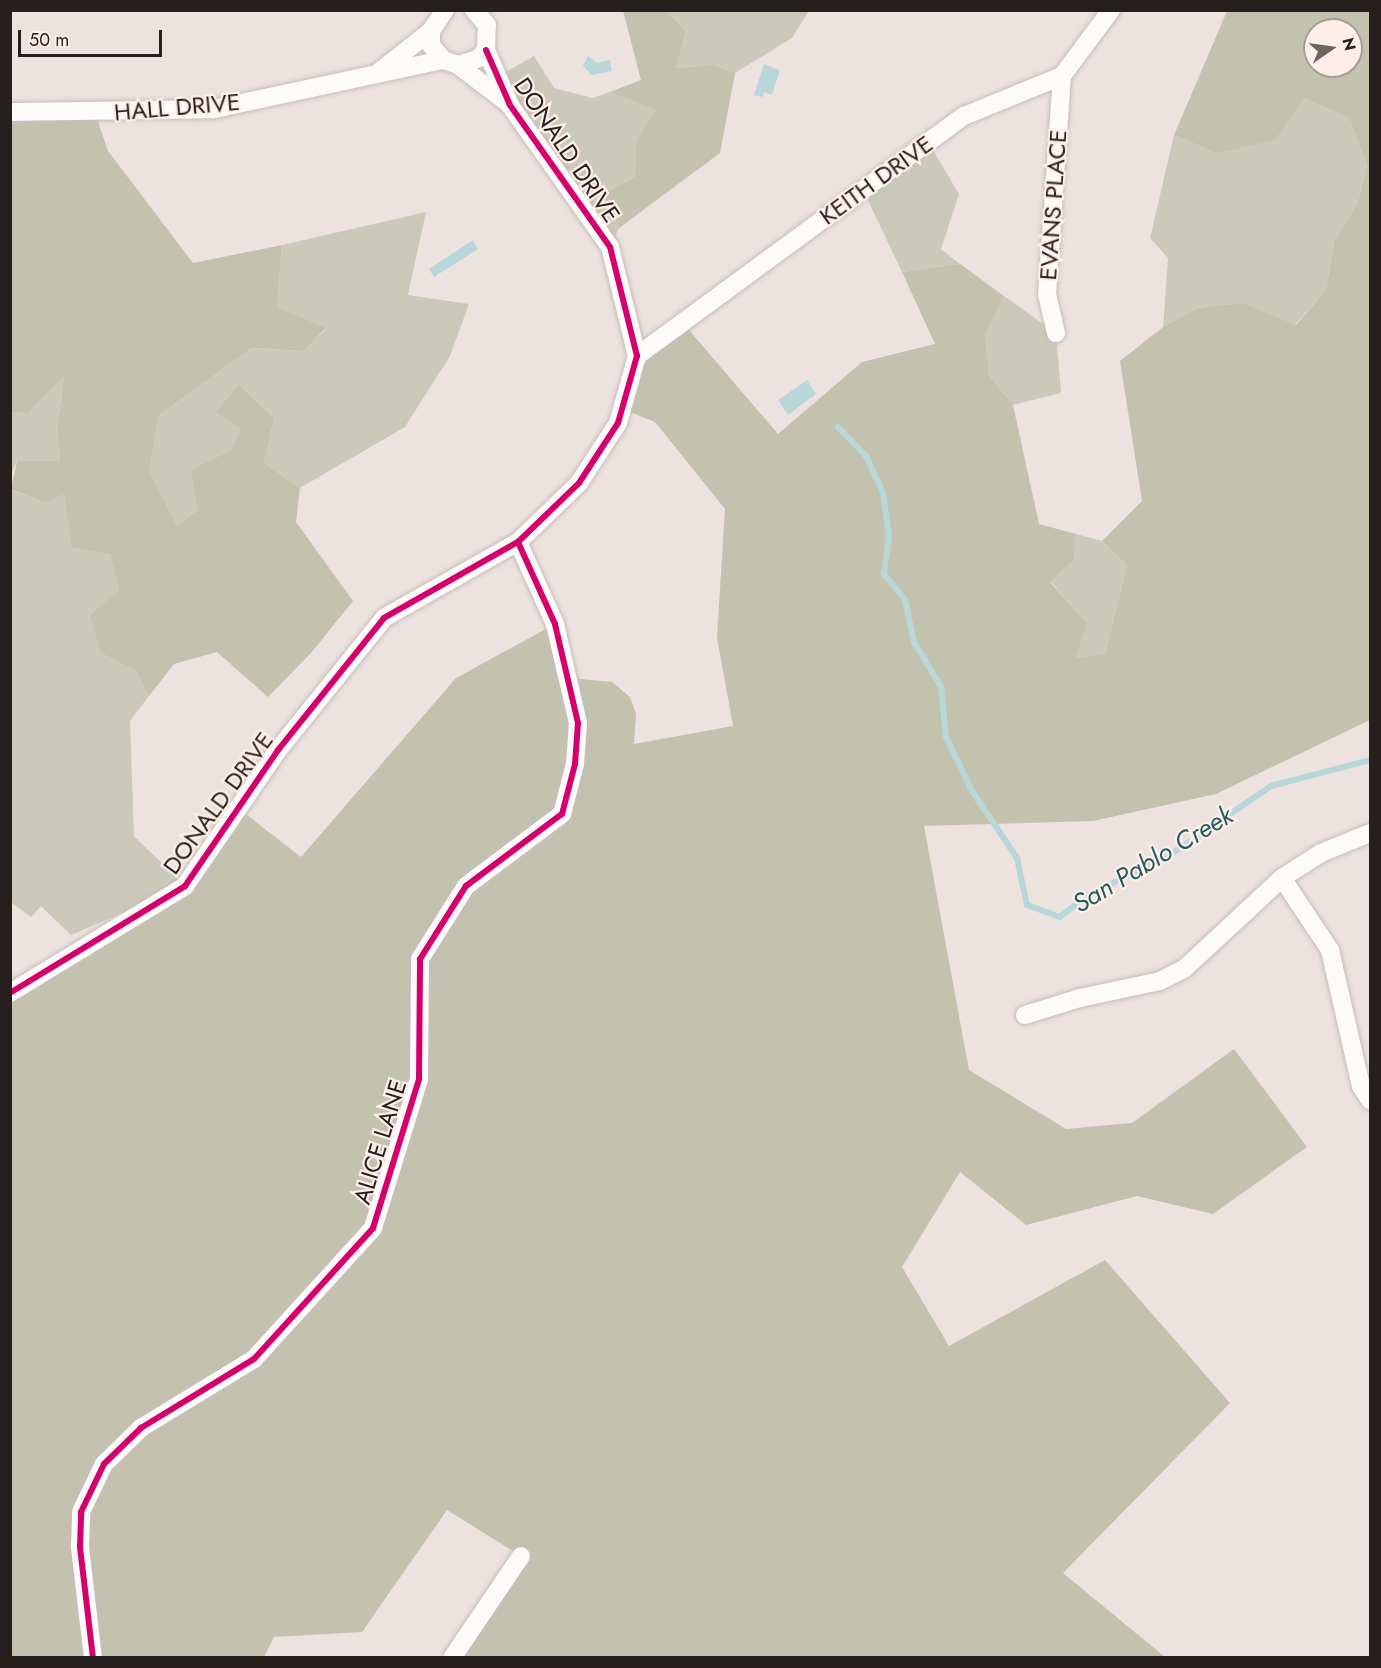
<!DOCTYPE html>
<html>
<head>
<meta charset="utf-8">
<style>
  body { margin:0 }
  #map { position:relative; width:1381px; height:1668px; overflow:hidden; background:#ece3e0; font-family:Jost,sans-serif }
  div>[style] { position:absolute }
  .green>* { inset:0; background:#cbcaba }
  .forest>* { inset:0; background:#c3c2ae }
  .water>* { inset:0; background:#b9d6d8 }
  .stream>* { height:6px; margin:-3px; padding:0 3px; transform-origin:3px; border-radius:3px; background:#b9d6d8 }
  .roads { filter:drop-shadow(0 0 2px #c6bebb) drop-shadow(0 0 2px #c6bebb) }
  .street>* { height:18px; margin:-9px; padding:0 9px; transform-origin:9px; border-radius:9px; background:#fcfbfa }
  .cycleway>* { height:6px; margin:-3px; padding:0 3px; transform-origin:3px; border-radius:3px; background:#d6006c }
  span { translate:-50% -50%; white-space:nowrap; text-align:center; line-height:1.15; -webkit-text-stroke:4.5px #ffeee7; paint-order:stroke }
  .street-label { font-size:24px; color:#251f1d }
  .water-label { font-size:26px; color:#205d64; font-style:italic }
  .frame { position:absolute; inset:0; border:12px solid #251f1d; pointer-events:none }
  .north { position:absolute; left:1303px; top:18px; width:60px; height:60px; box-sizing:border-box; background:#ffeee7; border:2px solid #a89b96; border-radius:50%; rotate:77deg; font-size:16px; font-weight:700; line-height:24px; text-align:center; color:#251f1d }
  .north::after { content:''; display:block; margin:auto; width:21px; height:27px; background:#6b6461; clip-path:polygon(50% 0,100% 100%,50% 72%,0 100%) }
  .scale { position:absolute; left:18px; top:30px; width:144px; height:27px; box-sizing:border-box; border:3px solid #251f1d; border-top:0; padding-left:8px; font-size:18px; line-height:21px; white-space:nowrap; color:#251f1d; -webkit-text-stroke:4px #ffeee7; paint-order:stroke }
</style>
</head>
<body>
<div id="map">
  <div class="green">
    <div style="clip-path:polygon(667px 11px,809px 11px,792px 38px,735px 73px,714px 65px,676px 68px,686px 31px)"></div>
    <div style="clip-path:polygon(534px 56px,554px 88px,593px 98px,610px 92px,657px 110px,636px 140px,635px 177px,602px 194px,619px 228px,610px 247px,497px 77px)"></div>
    <div style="clip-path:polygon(1304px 98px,1349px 118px,1367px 166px,1357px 204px,1334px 241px,1326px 290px,1295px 325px,1243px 303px,1197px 308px,1163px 327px,1168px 258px,1150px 238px,1174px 135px,1216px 153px)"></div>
    <div style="clip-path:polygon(928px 142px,959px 194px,941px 249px,960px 264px,902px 272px,863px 190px)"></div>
    <div style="clip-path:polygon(426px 212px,408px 295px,469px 304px,450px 356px,405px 427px,300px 488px,264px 463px,274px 419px,241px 428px,231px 450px,190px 470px,198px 510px,177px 525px,148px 471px,158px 416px,252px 348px,302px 351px,326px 329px,277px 307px,282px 245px)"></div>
    <div style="clip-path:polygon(1004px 296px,1056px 333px,1061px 393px,1013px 405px,989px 375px,985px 335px)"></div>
    <div style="clip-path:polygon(64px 375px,57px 430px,60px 461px,17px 461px,11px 474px,11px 412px,28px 413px)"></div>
    <div style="clip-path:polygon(10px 489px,45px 503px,64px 493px,110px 554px,119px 591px,101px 653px,136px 671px,149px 696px,130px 721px,134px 836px,185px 886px,71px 935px,41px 906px,31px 917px,11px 902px)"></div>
    <div style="clip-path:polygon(1076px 534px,1102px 541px,1127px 565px,1105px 654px,1074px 660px,1087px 623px,1050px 581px,1074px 560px)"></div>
  </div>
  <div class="forest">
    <div style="clip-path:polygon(623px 11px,667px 11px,686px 31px,676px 68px,714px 65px,735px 73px,720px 153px,619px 228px,602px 194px,635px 177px,636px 140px,656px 110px,610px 92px,641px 80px)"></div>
    <div style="clip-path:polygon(evenodd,1227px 11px,1370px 11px,1370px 720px,1216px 794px,1093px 821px,924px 826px,969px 1070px,1066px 1129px,1132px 1123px,1234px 1049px,1307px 1147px,1213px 1214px,1137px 1196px,1026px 1225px,960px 1172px,902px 1267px,949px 1346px,1105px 1260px,1230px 1403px,1063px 1573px,1165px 1657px,452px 1657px,521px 1556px,447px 1510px,362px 1632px,274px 1637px,264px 1657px,11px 1658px,10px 994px,185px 886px,238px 808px,301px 857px,456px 678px,555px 624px,570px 678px,612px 682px,630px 697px,636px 714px,634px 744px,733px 726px,717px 638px,725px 509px,655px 422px,622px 409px,637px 356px,683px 323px,778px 434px,862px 362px,935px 344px,902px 272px,960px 264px,1004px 296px,985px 335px,989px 375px,1013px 405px,1039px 524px,1076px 534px,1074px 560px,1050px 582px,1087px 623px,1075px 659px,1105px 654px,1127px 565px,1102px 541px,1142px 501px,1120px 361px,1163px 327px,1197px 308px,1243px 303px,1296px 325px,1326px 290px,1334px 241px,1357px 204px,1367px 166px,1349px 118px,1304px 98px,1275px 140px,1216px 153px,1174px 135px,1227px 11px,1315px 30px,1351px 30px,1351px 66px,1315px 66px,1315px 30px)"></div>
    <div style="clip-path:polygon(11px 112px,95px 113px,108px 151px,193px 263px,282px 245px,277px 307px,326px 328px,303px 351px,252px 348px,158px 416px,149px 472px,177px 525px,198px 510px,190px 470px,231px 450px,241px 428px,216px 412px,239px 385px,274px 419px,264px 463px,300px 488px,296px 522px,353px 601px,311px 653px,268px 697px,217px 652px,174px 664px,149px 696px,136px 671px,101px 653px,90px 615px,119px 591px,110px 554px,72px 547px,64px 494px,45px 503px,11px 489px,17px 461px,60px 461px,57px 430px,64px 376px,28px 413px,11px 412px)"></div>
  </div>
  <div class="water">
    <div style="clip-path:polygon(588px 56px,597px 63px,610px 60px,612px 71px,592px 75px,583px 66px)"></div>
    <div style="clip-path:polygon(764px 64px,780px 70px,772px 95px,764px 92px,762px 97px,754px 95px)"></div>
    <div style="clip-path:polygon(473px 240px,478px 249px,434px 277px,429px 269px)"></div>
    <div style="clip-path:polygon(807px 380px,816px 394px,788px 415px,778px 400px)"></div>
  </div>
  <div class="stream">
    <div style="left:838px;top:427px;width:40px;rotate:46deg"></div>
    <div style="left:866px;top:456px;width:40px;rotate:65deg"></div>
    <div style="left:883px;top:492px;width:45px;rotate:82.4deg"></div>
    <div style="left:889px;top:537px;width:37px;rotate:98deg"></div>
    <div style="left:884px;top:574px;width:33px;rotate:51deg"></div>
    <div style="left:905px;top:600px;width:43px;rotate:77.9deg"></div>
    <div style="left:914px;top:642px;width:52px;rotate:59deg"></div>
    <div style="left:941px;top:687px;width:50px;rotate:84.3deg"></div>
    <div style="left:946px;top:737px;width:60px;rotate:64.3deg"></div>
    <div style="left:972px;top:791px;width:81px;rotate:56.1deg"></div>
    <div style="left:1017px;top:858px;width:48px;rotate:78deg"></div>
    <div style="left:1027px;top:905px;width:35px;rotate:20deg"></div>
    <div style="left:1060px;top:917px;width:36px;rotate:-38deg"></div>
    <div style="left:1088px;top:895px;width:88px;rotate:-25.7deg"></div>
    <div style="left:1167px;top:857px;width:126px;rotate:-34.3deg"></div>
    <div style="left:1271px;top:786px;width:102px;rotate:-14.7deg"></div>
  </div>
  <div class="roads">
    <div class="street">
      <div style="left:445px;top:10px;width:25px;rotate:124deg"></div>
      <div style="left:431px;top:31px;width:14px;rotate:90deg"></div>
      <div style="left:431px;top:45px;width:19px;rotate:51deg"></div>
      <div style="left:443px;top:60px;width:16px;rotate:18deg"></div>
      <div style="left:458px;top:65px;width:22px;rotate:-18deg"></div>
      <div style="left:479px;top:58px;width:11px;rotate:-49deg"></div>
      <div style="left:486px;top:50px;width:25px;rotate:-88deg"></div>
      <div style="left:487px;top:25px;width:20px;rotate:-131deg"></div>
      <div style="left:458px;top:65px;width:64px;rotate:37.4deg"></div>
      <div style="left:380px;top:71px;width:65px;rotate:-38.1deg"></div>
      <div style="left:10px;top:112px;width:204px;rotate:-0.8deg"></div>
      <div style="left:214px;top:109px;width:234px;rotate:-12.1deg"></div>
      <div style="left:1056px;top:333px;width:39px;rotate:-103deg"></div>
      <div style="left:1047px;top:295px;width:220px;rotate:-86.1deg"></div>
      <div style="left:637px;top:356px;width:406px;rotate:-36.3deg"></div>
      <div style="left:964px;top:116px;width:106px;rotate:-22.2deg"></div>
      <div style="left:1062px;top:76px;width:82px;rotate:-53.4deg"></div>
      <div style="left:1282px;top:878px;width:87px;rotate:56.3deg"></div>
      <div style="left:1330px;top:950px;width:139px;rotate:77.2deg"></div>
      <div style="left:1361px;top:1086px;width:17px;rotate:57deg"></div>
      <div style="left:10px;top:993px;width:205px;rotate:-31.4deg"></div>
      <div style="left:185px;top:886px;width:165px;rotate:-55.6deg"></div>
      <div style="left:278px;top:750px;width:169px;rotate:-51.2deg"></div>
      <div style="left:384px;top:618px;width:154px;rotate:-29.6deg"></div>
      <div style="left:518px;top:542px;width:85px;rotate:-44deg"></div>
      <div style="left:579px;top:483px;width:72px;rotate:-57deg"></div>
      <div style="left:618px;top:423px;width:70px;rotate:-74.2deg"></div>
      <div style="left:637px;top:356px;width:112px;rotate:-103.9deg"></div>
      <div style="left:610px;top:247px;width:174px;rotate:-125.2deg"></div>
      <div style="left:510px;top:105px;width:60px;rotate:-113.6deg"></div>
      <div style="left:1025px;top:1015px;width:58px;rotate:-17.2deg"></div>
      <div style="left:1080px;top:998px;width:82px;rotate:-12deg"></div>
      <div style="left:1160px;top:981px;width:27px;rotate:-27deg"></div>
      <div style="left:1184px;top:969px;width:134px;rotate:-42.9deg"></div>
      <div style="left:1282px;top:878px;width:46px;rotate:-32.7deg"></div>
      <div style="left:1321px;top:853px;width:53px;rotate:-22.2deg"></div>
      <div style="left:93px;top:1658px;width:112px;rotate:-96.7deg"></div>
      <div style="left:80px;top:1547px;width:35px;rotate:-88deg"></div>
      <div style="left:81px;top:1512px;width:53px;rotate:-64.4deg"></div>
      <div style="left:104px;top:1464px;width:52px;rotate:-44.2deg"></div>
      <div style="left:141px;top:1428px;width:132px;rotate:-31.4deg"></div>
      <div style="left:254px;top:1359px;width:177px;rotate:-47.7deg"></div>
      <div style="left:373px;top:1228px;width:156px;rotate:-72.8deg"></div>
      <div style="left:419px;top:1079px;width:120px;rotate:-89.5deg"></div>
      <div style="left:420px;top:959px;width:86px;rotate:-57.8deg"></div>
      <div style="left:466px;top:886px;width:120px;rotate:-36.9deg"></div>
      <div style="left:562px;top:814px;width:52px;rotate:-75.4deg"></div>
      <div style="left:575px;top:764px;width:41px;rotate:-85.8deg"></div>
      <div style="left:578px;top:723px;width:102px;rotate:-103.1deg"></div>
      <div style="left:555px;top:624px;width:90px;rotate:-114.3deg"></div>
      <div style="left:452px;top:1658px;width:123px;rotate:-55.9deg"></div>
    </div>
  </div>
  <div class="cycleway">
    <div style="left:10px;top:993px;width:205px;rotate:-31.4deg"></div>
    <div style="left:185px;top:886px;width:165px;rotate:-55.6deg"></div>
    <div style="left:278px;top:750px;width:169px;rotate:-51.2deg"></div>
    <div style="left:384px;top:618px;width:154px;rotate:-29.6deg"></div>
    <div style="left:518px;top:542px;width:85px;rotate:-44deg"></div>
    <div style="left:579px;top:483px;width:72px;rotate:-57deg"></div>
    <div style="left:618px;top:423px;width:70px;rotate:-74.2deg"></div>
    <div style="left:637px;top:356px;width:112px;rotate:-103.9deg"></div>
    <div style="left:610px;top:247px;width:174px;rotate:-125.2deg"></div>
    <div style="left:510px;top:105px;width:60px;rotate:-113.6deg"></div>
    <div style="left:93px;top:1658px;width:112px;rotate:-96.7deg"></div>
    <div style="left:80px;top:1547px;width:35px;rotate:-88deg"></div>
    <div style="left:81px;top:1512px;width:53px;rotate:-64.4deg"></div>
    <div style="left:104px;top:1464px;width:52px;rotate:-44.2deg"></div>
    <div style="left:141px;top:1428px;width:132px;rotate:-31.4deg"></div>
    <div style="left:254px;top:1359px;width:177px;rotate:-47.7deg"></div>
    <div style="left:373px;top:1228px;width:156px;rotate:-72.8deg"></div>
    <div style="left:419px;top:1079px;width:120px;rotate:-89.5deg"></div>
    <div style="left:420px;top:959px;width:86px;rotate:-57.8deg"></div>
    <div style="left:466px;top:886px;width:120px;rotate:-36.9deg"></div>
    <div style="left:562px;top:814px;width:52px;rotate:-75.4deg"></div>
    <div style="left:575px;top:764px;width:41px;rotate:-85.8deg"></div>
    <div style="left:578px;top:723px;width:102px;rotate:-103.1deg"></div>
    <div style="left:555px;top:624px;width:90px;rotate:-114.3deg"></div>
  </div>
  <div class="street-label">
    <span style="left:177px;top:107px;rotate:-5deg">HALL DRIVE</span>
    <span style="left:567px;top:150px;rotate:56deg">DONALD DRIVE</span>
    <span style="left:876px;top:180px;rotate:-36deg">KEITH DRIVE</span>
    <span style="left:1053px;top:205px;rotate:-86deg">EVANS PLACE</span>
    <span style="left:218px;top:803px;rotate:-54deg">DONALD DRIVE</span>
    <span style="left:380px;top:1142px;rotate:-73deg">ALICE LANE</span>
  </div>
  <div class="water-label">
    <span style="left:1153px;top:860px;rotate:-31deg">San Pablo Creek</span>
  </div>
  <div class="frame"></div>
  <div class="north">N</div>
  <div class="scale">50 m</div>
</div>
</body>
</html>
